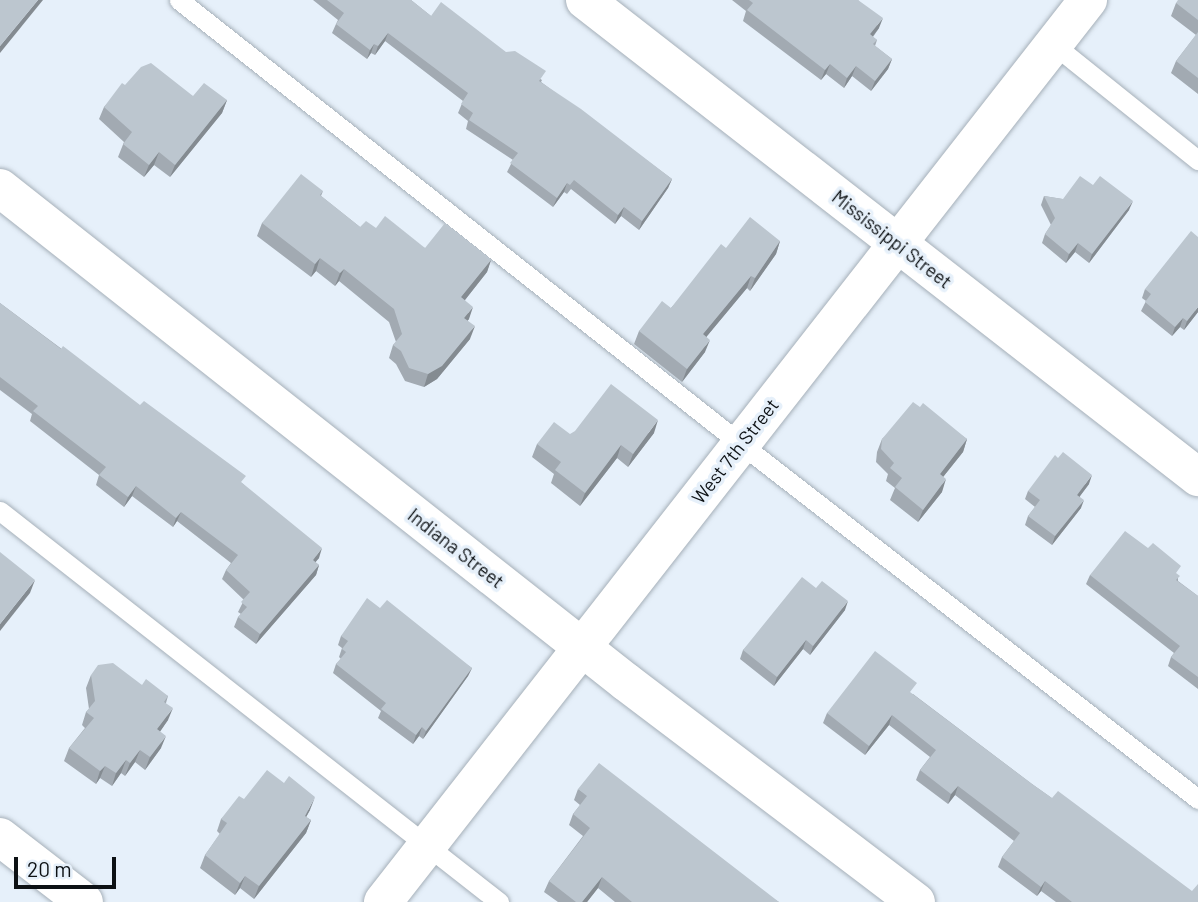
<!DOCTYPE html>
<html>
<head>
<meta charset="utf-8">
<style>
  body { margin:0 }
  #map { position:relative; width:1198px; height:902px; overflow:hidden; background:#e6f0fa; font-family:Barlow,sans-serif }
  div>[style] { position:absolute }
  .roads { filter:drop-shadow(0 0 2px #a6b0b9) drop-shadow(0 0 2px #a6b0b9) }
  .service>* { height:19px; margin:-9.5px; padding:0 9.5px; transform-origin:9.5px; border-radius:9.5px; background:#fff }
  .minor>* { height:38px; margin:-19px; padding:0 19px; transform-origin:19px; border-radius:19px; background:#fff }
  .wall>* { inset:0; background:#a2aab2 }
  .shaded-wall>* { inset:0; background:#848b91 }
  .building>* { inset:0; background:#bcc6cf }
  span { translate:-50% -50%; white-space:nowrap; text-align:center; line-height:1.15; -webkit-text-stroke:7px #e6f0fa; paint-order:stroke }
  .street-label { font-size:19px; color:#0d1114 }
  .scale { position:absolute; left:14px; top:857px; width:102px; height:32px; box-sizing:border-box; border:4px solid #0d1114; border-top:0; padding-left:9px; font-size:21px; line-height:24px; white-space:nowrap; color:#0d1114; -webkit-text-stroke:5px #e6f0fa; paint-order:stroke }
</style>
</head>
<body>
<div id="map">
  <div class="roads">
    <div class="service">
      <div style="left:179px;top:0;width:716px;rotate:38.31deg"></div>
      <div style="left:741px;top:444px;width:579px;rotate:37.84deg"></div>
      <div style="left:1053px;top:44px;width:186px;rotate:38.7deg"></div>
      <div style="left:0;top:511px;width:634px;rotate:38.08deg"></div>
    </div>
    <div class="minor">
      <div style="left:585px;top:0;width:777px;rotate:37.89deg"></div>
      <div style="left:0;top:188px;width:797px;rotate:38.28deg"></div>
      <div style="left:626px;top:682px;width:364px;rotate:37.2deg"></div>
      <div style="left:0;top:837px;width:106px;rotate:37.7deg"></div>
      <div style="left:383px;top:902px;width:1145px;rotate:-51.99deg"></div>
    </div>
  </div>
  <div class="wall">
    <div style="clip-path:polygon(313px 0,411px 0,431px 16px,542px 80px,541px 82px,672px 179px,668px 188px,639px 230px,621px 216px,615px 224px,571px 189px,567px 194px,564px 192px,553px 207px,507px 172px,513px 160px,466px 129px,468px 121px,458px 113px,463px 101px,385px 41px,375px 55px,371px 53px,367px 59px,332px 33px,336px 24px,338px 20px)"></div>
    <div style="clip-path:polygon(732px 0,858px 0,879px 28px,873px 37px,877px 40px,875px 46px,892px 59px,888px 69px,871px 91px,852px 76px,844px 88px,826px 74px,821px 80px,743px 21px,746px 11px)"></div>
    <div style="clip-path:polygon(1198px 0,1198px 94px,1171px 73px,1176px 61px,1196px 35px,1171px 16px,1176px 3px)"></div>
    <div style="clip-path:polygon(125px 85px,193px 96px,227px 100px,222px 113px,170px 177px,154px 165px,144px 177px,118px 157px,124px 142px,99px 119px,104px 107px)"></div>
    <div style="clip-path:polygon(323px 191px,321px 196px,360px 227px,376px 228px,425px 248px,491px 260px,487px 272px,465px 300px,469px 319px,467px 321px,470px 339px,437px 379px,424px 387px,405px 381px,396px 364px,389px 358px,393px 345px,396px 342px,389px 322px,339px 281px,335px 286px,316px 271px,311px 277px,257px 236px,262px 223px)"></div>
    <div style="clip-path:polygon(1044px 196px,1129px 210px,1089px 263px,1075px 252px,1066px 263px,1042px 243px,1045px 234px,1051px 225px,1041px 205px)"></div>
    <div style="clip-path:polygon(780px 241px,776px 254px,750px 291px,747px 288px,706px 337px,705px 352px,682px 382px,634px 344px,639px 331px,671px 308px,726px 248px)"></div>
    <div style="clip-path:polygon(1145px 289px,1198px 312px,1184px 330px,1180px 327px,1172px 336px,1141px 311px,1146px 301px,1142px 298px)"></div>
    <div style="clip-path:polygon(0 303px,243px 484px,319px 558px,315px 562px,319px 565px,316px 575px,256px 644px,234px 627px,238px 617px,241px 614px,238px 612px,244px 600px,222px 579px,226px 570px,231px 563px,177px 521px,173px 527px,132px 496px,124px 507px,96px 485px,99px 475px,30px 421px,32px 414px,0 390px)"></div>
    <div style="clip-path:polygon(920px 407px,967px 439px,963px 452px,943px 477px,942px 492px,918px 522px,890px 500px,895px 488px,886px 481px,888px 474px,876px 462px,877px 452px,882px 439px)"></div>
    <div style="clip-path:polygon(654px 433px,628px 467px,617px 458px,580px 506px,551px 483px,554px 474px,532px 457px,537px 444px,570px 434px)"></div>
    <div style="clip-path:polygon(1089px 484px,1080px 496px,1081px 508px,1052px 545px,1025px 525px,1028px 516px,1035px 507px,1025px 499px,1028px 491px)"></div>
    <div style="clip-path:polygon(1090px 575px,1178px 575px,1178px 581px,1198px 596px,1198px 689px,1168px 666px,1171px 657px,1174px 653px,1086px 584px)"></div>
    <div style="clip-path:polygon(816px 588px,845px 610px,810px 655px,803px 649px,774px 686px,740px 659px,743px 650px)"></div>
    <div style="clip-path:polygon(380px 608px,472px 668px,468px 676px,423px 739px,419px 736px,413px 744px,378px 718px,381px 711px,333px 673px,336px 664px,341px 659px,339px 657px,342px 648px,338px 645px,341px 636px)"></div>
    <div style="clip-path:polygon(91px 675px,142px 685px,168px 696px,166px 703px,168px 720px,160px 731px,161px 748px,145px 770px,135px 762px,125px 776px,121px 773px,112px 786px,100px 778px,96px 784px,64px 761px,69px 748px,85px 728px,82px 725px,86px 712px,89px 709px,86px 688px)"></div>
    <div style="clip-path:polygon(913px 694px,1032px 784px,1198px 902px,1056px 902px,1041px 891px,1037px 896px,998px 867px,1002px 857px,1014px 841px,955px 795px,948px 804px,916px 780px,920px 770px,930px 757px,889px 725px,865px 755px,823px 723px,827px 713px)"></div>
    <div style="clip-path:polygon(578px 789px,779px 902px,615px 902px,598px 888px,587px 902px,558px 902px,544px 892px,549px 881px,583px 836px,569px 825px,573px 814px,580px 805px,574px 800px)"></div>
    <div style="clip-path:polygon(244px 799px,310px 810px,306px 817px,311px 820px,306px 833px,254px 899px,240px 888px,235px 895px,200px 868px,205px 855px,220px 834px,217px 831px,221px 819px)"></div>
  </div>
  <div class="shaded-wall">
    <div style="clip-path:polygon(38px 0,43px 0,0 53px,0 46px)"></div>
    <div style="clip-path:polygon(883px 18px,879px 28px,866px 45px,870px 34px)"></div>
    <div style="clip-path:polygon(388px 33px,385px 41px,375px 55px,378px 46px)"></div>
    <div style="clip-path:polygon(374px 44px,371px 53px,367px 59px,370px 50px)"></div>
    <div style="clip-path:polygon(892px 59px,888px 69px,871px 91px,875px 81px)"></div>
    <div style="clip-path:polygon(830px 64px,826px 74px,821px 80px,825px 70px)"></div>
    <div style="clip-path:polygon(856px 66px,852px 76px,844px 88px,847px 78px)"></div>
    <div style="clip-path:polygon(227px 100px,222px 113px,170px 177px,175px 165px)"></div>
    <div style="clip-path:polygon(159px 152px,154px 165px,144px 177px,149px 165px)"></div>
    <div style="clip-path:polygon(672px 179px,668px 188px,639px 230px,642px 221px)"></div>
    <div style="clip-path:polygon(567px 183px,564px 192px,553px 207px,557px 198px)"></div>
    <div style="clip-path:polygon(1133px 201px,1129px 210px,1089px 263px,1092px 254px)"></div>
    <div style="clip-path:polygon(624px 207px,621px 216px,615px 224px,618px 215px)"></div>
    <div style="clip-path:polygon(780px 241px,776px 254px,750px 291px,755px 278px)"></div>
    <div style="clip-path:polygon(1078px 243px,1075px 252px,1066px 263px,1069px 254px)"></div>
    <div style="clip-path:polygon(320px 258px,316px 271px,311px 277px,315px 264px)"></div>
    <div style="clip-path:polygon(491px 260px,487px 272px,457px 310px,461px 297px)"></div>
    <div style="clip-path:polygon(344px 269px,339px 281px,335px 286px,340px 273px)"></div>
    <div style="clip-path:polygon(751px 276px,747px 288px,698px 347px,703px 334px)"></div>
    <div style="clip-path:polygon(473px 307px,469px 319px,459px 331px,464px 318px)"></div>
    <div style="clip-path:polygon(1198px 307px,1198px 312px,1184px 330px,1187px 321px)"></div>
    <div style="clip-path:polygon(1183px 318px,1180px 327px,1172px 336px,1175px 327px)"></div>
    <div style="clip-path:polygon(475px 326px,470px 339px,437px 379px,424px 387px,428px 374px)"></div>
    <div style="clip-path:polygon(710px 340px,705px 352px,682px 382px,687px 369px)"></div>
    <div style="clip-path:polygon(658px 420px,654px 433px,628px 467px,633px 454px)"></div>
    <div style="clip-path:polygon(967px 439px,963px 452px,935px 487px,940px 474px)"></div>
    <div style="clip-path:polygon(621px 445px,617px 458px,580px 506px,585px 493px)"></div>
    <div style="clip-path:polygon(1092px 475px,1089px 484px,1074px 504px,1077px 495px)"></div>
    <div style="clip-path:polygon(946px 479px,942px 492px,918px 522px,923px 510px)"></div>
    <div style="clip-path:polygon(136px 486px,132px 496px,124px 507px,128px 497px)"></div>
    <div style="clip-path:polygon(1084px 500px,1081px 508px,1052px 545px,1055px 536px)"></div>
    <div style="clip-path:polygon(181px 512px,177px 521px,173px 527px,176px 518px)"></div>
    <div style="clip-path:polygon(322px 548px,319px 558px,309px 570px,313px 560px)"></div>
    <div style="clip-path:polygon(319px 565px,316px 575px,256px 644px,260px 634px)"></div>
    <div style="clip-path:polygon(35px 580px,30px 593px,0 631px,0 624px)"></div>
    <div style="clip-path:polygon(848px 601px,845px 610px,810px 655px,813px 646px)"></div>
    <div style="clip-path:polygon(806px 640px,803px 649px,774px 686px,777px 677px)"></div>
    <div style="clip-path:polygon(472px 668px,468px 676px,423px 739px,426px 731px)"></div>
    <div style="clip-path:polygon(173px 708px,168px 720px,153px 742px,157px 729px)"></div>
    <div style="clip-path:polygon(892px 715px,889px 725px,865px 755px,869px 746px)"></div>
    <div style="clip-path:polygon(422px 727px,419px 736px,413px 744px,416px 735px)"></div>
    <div style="clip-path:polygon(166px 736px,161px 748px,145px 770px,150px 757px)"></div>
    <div style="clip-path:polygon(140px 750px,135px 762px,125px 776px,130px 763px)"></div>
    <div style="clip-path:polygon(126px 760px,121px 773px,112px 786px,116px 773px)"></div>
    <div style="clip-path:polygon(105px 766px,100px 778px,96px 784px,100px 771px)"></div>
    <div style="clip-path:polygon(958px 786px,955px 795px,948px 804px,951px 794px)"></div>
    <div style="clip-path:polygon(315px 797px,310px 810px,300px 828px,305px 816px)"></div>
    <div style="clip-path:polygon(311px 820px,306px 833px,254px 899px,259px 886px)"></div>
    <div style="clip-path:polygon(245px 876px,240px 888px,235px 895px,240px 883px)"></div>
    <div style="clip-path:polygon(602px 877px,598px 888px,587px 902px,582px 902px)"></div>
    <div style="clip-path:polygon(1045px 881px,1041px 891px,1037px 896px,1041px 887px)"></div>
  </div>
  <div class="building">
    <div style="clip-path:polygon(0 0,38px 0,0 46px)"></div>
    <div style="clip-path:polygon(327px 0,411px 0,431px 16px,441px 2px,506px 52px,515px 51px,546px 71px,539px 81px,581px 109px,672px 179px,642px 221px,624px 207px,618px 215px,574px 180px,570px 185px,567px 183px,557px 198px,510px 163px,518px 153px,469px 120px,473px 113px,461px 104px,468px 93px,388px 33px,378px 46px,374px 44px,370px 50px,336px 24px,344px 13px)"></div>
    <div style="clip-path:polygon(749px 0,858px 0,883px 18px,870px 34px,877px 40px,873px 44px,892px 59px,875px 81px,856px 66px,847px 78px,830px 64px,825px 70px,747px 10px,753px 3px)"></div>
    <div style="clip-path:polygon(1178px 0,1198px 0,1198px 20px,1176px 3px)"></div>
    <div style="clip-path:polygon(1198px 32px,1198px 78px,1176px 61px)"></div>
    <div style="clip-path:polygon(151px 63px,193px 96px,204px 83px,227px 100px,175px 165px,159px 152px,149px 165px,123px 144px,132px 132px,104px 107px,122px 83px,125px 85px,141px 67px)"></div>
    <div style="clip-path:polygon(301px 174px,323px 191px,320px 195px,360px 227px,366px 221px,376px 228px,385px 216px,425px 248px,445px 223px,491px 260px,461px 297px,473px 307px,464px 318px,475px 326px,442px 366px,428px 374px,409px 368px,401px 351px,393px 345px,402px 334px,394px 309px,344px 269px,340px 273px,320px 258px,315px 264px,262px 223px)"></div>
    <div style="clip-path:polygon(1080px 176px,1093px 185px,1100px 176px,1133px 201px,1092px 254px,1078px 243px,1069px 254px,1045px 234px,1055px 218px,1044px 196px,1063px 199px)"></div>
    <div style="clip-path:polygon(750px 217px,780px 241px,755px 278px,751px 276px,703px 334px,710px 340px,687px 369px,639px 331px,662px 301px,671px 308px,721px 244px,726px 248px)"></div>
    <div style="clip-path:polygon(1191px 231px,1198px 237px,1198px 307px,1187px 321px,1183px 318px,1175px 327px,1145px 302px,1151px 294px,1145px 289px)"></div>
    <div style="clip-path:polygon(0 303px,61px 349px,63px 346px,140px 405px,144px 401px,246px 476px,241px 482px,322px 548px,313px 560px,319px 565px,260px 634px,238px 617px,247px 607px,241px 602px,250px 592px,226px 570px,238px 555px,181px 512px,176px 518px,136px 486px,128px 497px,99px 475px,106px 467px,33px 411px,38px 406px,0 377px)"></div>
    <div style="clip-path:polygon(611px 384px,658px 420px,633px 454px,621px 445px,585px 493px,555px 470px,561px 462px,537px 444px,554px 422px,570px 434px,575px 431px)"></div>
    <div style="clip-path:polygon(913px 402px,920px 407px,923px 403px,967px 439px,940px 474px,946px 479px,923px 510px,895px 487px,902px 478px,890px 468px,894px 463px,881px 449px,882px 439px)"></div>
    <div style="clip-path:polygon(1063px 452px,1092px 475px,1077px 495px,1084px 500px,1055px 536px,1028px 516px,1040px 500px,1028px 491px,1055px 455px,1058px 458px)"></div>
    <div style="clip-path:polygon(1125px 531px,1148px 548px,1153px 543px,1181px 566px,1176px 573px,1180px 576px,1176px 580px,1198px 596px,1198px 677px,1171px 657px,1180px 646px,1090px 575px)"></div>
    <div style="clip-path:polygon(0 552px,35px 580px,0 624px)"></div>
    <div style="clip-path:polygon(802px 577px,816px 588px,822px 581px,848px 601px,813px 646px,806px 640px,777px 677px,743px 650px)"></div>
    <div style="clip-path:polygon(367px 598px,380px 608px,387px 600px,472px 668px,426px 731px,422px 727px,416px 735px,381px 709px,386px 703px,336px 664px,346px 652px,342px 649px,348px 641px,341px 636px)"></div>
    <div style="clip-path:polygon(875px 651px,917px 683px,910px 692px,1032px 784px,1052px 798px,1058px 791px,1192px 891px,1198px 884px,1198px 902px,1072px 902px,1045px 881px,1041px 887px,1002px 857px,1020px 833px,958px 786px,951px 794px,920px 770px,936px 750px,892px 715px,869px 746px,827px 713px)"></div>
    <div style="clip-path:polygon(113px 663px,142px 685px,146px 679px,168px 696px,164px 702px,173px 708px,157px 729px,166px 736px,150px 757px,140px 750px,130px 763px,126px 760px,116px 773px,105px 766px,100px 771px,69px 748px,94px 718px,86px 712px,95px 701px,91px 675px,98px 665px)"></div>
    <div style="clip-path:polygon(599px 763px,779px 902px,632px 902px,602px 877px,582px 902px,576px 902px,549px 881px,590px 828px,573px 814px,587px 796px,578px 789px)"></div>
    <div style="clip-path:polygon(267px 770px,284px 783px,289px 776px,315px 797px,305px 816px,311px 820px,259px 886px,245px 876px,240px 883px,205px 855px,227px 823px,221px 819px,239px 796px,244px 799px)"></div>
  </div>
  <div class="street-label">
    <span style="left:892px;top:239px;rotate:38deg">Mississippi Street</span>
    <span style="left:735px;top:451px;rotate:-52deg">West 7th Street</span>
    <span style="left:456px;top:548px;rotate:38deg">Indiana Street</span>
  </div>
  <div class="scale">20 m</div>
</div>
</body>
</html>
